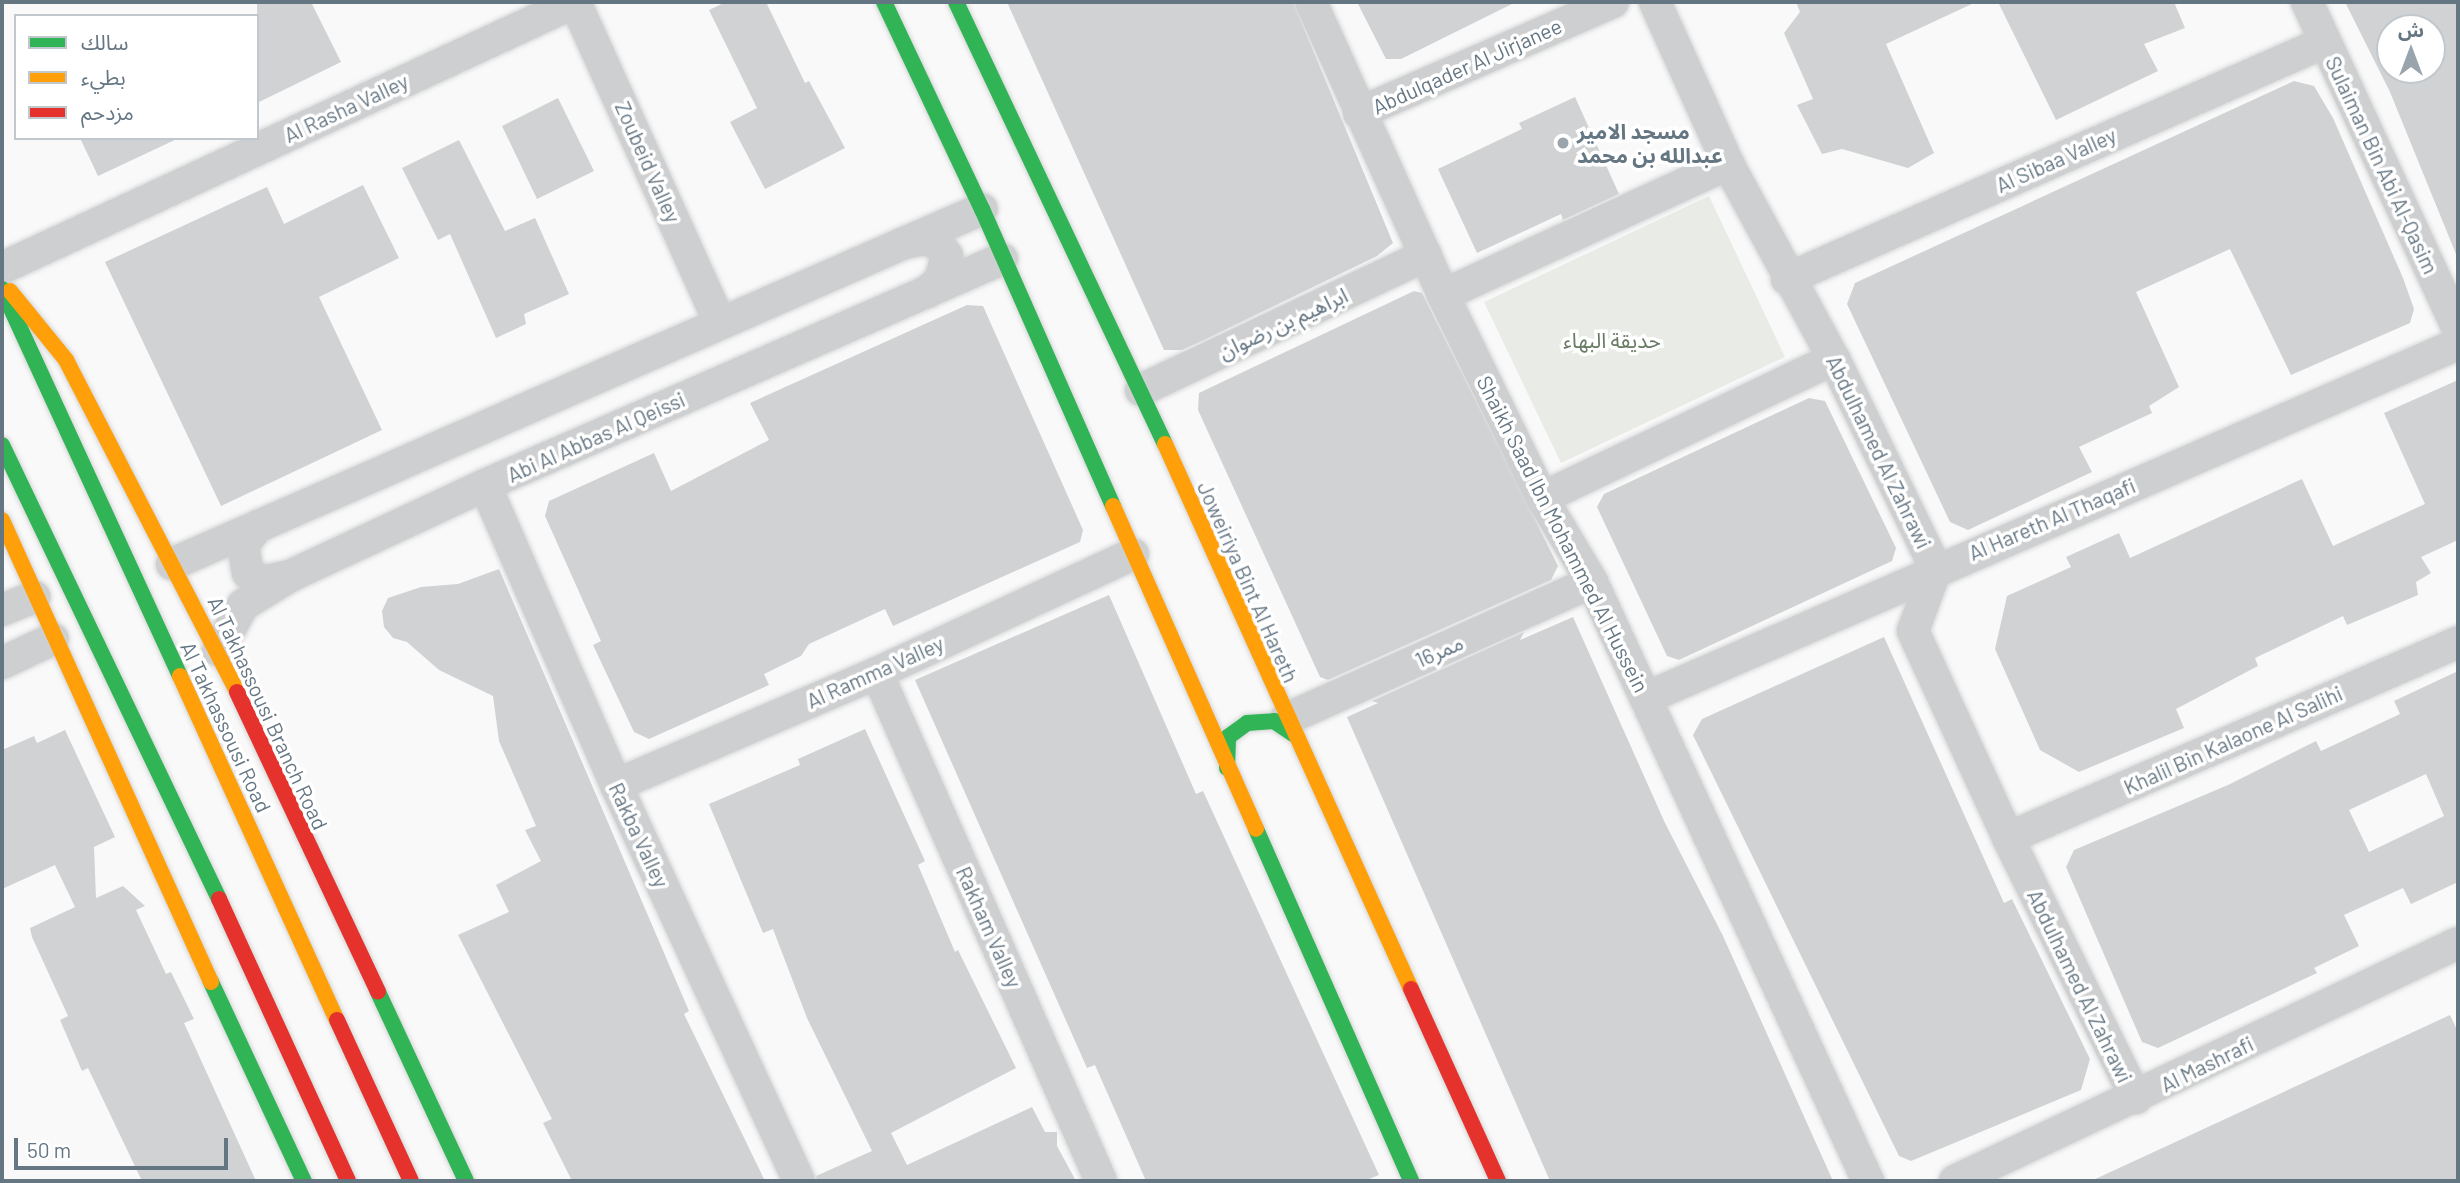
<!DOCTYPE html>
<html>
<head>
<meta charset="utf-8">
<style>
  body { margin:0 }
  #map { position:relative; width:2460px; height:1183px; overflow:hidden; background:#f9f9f9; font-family:Barlow,"Noto Sans Arabic",sans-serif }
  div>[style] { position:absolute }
  .green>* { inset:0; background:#e8ebe6 }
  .building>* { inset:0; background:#d0d2d3 }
  .roads { filter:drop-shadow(0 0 2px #d5d6d7) drop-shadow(0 0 2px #d5d6d7) }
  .street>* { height:32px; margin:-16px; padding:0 16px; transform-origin:16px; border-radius:16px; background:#cecfd0 }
  .fast>* { height:16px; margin:-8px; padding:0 8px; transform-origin:8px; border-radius:8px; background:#30b455 }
  .slow>* { height:16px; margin:-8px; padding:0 8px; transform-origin:8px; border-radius:8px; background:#ff9f0a }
  .jam>* { height:16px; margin:-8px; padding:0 8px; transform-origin:8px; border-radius:8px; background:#e5322d }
  .dots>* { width:19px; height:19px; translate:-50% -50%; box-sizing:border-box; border:4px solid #fff; border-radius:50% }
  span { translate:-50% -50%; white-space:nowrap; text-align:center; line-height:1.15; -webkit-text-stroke:7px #fff; paint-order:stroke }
  .street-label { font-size:21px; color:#657683 }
  .poi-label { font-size:21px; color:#657683; font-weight:700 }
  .left { translate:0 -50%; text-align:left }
  .park-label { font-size:21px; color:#687a64 }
  .frame { position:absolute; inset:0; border:4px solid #657683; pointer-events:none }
  .legend { position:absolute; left:14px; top:14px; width:245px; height:126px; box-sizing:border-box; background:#fff; border:2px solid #c1c8cd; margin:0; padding:9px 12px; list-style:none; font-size:21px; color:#657683 }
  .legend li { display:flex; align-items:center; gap:14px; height:35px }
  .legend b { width:35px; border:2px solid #c1c8cd }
  .north { position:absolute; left:2376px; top:14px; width:70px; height:70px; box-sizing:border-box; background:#fff; border:2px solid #c1c8cd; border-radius:50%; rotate:0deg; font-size:19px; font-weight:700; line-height:28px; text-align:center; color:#657683 }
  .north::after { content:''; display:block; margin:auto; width:24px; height:32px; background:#99a4ac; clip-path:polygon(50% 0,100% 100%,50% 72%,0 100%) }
  .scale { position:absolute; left:14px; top:1138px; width:214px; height:32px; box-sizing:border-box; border:4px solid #657683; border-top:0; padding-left:9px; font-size:21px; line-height:24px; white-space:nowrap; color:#657683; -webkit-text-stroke:5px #fff; paint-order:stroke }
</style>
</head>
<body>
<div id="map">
  <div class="green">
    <div style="clip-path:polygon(1709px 196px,1785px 357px,1561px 463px,1484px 302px)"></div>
  </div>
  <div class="building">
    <div style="clip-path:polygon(257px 2px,311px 2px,341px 62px,257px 103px)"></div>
    <div style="clip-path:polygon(726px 2px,766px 2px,805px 83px,809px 81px,845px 148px,765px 189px,730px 122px,757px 108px,709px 10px)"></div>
    <div style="clip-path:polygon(1007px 2px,1293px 2px,1393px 243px,1377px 256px,1202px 341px,1182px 350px,1164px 350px)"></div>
    <div style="clip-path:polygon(1357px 2px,1516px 2px,1401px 59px,1386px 59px)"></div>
    <div style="clip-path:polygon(1796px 2px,1976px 2px,1886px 44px,1934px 153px,1908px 168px,1842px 149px,1822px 154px,1797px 105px,1813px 99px,1784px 33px,1800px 12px)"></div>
    <div style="clip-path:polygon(1998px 2px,2174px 2px,2185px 28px,2144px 44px,2158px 71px,2056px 120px)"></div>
    <div style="clip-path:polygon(evenodd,2345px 2px,2458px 2px,2458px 259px,2390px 92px,2345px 2px,2390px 28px,2432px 28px,2432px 70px,2390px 70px,2390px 28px)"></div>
    <div style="clip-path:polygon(2294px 81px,2314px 86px,2333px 118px,2403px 278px,2414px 309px,2410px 323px,2291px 375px,2230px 249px,2136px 292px,2179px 387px,2149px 406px,2152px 413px,2079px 447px,2092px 472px,1968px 530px,1950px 522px,1847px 304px,1855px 283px)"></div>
    <div style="clip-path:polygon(1575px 97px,1619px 194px,1563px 220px,1561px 214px,1477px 253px,1438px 169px,1522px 129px,1519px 123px)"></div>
    <div style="clip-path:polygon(558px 98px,594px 171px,537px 199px,502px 126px)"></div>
    <div style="clip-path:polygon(80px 138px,179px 138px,98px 176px)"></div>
    <div style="clip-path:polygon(459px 140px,505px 231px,535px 218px,569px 294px,524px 314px,526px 324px,496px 338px,450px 234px,438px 240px,402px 168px)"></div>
    <div style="clip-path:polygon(363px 185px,399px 258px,319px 297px,382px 430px,221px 506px,105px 262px,267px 187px,284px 224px)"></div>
    <div style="clip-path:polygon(1414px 291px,1422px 293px,1558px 566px,1551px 580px,1328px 680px,1320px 677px,1198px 410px,1199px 393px)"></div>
    <div style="clip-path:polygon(967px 305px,983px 306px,1083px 530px,1080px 542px,893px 626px,885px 609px,809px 644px,801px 656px,764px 674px,769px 685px,649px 739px,634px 732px,593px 645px,601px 641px,545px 516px,549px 501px,654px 453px,671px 491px,769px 440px,750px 403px)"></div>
    <div style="clip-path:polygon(2458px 380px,2458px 540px,2421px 557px,2431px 573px,2416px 582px,2418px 595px,2347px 625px,2343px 616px,2255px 658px,2258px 666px,2176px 709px,2184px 728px,2079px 772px,2040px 750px,1995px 649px,2007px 596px,2071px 567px,2066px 557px,2119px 533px,2130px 558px,2302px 479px,2333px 546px,2425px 504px,2384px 413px)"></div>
    <div style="clip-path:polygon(1809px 398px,1825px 401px,1896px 548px,1892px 561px,1679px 660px,1667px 656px,1597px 507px,1604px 494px)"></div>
    <div style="clip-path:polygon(499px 569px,689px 1011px,684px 1014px,765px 1181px,572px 1181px,543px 1123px,552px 1119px,458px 935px,509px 912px,496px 885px,541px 861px,525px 830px,536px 826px,499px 741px,493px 696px,439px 670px,407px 642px,393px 638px,384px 627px,382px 611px,388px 598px,421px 587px,458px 584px)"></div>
    <div style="clip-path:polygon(1109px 595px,1196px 794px,1203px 791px,1379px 1175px,1364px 1181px,1146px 1181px,1095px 1065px,1087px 1068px,915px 680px)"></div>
    <div style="clip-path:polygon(1573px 617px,1665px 823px,1723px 936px,1833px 1181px,1550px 1181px,1347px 717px,1378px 703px,1372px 701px,1524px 632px,1520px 640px)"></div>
    <div style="clip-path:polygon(1884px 637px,2004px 903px,2012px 899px,2090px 1059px,2081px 1090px,1911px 1161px,1899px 1156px,1693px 735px,1702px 719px)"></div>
    <div style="clip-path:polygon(evenodd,2458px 671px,2458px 882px,2411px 904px,2403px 888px,2344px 915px,2359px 946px,2314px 968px,2317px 973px,2158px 1048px,2142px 1042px,2066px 867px,2074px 850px,2228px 785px,2316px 741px,2321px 751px,2400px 714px,2394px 701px,2458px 671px,2426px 774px,2444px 816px,2369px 852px,2349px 810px,2426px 774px)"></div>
    <div style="clip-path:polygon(865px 729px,925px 861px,918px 865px,955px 952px,958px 950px,1016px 1068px,891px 1133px,907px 1165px,1032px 1107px,1045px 1132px,1057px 1132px,1057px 1146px,1076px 1181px,817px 1181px,816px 1176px,872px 1151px,807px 1018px,773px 929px,763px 933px,709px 804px,800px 765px,798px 759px)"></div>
    <div style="clip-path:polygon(65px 730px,115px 837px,94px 847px,96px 898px,123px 886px,145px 906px,136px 910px,166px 974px,171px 972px,194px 1019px,184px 1023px,256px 1181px,142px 1181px,88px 1068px,82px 1071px,60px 1020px,68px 1016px,32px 937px,30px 928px,75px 907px,55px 865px,2px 889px,2px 750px,34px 736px,37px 743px)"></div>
    <div style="clip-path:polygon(2450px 1015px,2458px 1032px,2458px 1181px,2091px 1181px)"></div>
  </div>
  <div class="roads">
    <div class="street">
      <div style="left:575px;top:2px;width:352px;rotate:65.7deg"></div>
      <div style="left:1311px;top:2px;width:321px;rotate:65.7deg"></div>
      <div style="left:1443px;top:295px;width:226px;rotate:64deg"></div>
      <div style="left:1542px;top:498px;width:98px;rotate:59.2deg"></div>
      <div style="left:1592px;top:582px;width:660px;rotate:65.26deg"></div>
      <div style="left:1655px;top:2px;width:178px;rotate:65.7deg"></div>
      <div style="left:1728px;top:164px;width:222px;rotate:61.5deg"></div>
      <div style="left:1834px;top:359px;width:233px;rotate:64.1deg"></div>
      <div style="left:1936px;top:569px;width:66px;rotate:110.4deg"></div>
      <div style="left:1913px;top:631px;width:228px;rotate:65.3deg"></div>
      <div style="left:2008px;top:838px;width:290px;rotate:63.8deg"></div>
      <div style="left:2307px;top:2px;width:360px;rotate:65.2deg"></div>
      <div style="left:1359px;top:113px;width:277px;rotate:-23.6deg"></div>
      <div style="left:904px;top:243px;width:21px;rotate:-11deg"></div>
      <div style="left:925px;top:239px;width:14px;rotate:21deg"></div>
      <div style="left:938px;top:244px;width:15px;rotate:53deg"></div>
      <div style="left:947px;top:256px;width:25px;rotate:106deg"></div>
      <div style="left:940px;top:280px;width:18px;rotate:137deg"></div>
      <div style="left:2px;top:268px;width:632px;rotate:-24.9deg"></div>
      <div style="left:1787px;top:279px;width:588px;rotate:-23.77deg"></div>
      <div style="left:1443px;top:295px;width:314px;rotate:-24.7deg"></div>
      <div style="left:1141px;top:390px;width:315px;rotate:-25.3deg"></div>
      <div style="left:485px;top:485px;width:327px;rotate:66.4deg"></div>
      <div style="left:616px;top:785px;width:436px;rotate:65.2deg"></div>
      <div style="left:1542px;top:498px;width:323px;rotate:-25.5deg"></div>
      <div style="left:258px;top:526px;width:24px;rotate:128deg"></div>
      <div style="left:243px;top:545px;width:28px;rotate:80deg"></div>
      <div style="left:248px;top:573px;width:17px;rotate:33deg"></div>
      <div style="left:262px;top:582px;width:29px;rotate:-12deg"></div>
      <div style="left:172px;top:564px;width:884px;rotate:-23.67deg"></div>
      <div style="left:2px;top:610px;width:35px;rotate:-22deg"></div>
      <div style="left:218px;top:650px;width:51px;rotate:-60.9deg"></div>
      <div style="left:243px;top:605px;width:55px;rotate:-31.7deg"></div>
      <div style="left:290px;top:576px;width:215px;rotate:-25deg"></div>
      <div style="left:485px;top:485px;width:564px;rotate:-23.61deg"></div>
      <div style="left:2px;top:663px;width:56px;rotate:-25.2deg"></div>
      <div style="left:877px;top:673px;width:555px;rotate:66.21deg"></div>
      <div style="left:1646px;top:698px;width:886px;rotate:-23.56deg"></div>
      <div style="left:1286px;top:719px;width:335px;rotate:-24.1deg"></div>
      <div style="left:616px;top:785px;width:284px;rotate:-23.2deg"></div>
      <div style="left:877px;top:673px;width:282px;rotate:-24.9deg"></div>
      <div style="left:2008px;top:838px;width:491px;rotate:-23.5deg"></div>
      <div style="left:1955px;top:1181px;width:556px;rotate:-25.32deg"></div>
    </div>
    <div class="fast">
      <div style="left:884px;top:2px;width:229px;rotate:64.7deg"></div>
      <div style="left:982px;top:209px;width:325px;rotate:66.2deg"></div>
      <div style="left:956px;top:2px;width:489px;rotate:64.7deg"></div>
      <div style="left:2px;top:289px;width:426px;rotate:65.3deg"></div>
      <div style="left:2px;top:445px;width:503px;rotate:64.45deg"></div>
      <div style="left:1227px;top:768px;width:31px;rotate:-88deg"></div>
      <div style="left:1228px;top:737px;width:24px;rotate:-36deg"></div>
      <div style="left:1247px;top:723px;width:27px;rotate:-4deg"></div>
      <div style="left:1274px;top:721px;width:23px;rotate:34deg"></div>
      <div style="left:1256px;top:829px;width:385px;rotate:66.2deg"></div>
      <div style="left:211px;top:982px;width:220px;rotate:65deg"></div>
      <div style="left:378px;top:992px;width:208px;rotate:65deg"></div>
    </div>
    <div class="slow">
      <div style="left:10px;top:291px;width:89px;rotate:50.9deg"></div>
      <div style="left:66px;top:360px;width:373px;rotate:62.7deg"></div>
      <div style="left:1165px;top:444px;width:598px;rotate:65.71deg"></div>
      <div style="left:1113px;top:506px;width:353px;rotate:66.1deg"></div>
      <div style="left:2px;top:520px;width:507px;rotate:65.66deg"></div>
      <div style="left:180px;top:676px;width:378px;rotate:65.5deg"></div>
    </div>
    <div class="jam">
      <div style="left:237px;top:692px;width:331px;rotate:64.8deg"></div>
      <div style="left:219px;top:899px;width:310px;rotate:65.4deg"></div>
      <div style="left:1411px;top:989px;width:211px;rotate:65.6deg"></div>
      <div style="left:337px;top:1020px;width:177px;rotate:65.3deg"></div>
    </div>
  </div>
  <div class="dots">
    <div style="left:1563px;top:143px;background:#99a4ac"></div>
  </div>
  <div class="street-label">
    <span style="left:1467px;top:66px;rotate:-24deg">Abdulqader Al Jirjanee</span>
    <span style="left:346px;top:108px;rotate:-25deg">Al Rasha Valley</span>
    <span style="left:2056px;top:160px;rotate:-24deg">Al Sibaa Valley</span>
    <span style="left:648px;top:162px;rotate:66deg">Zoubeid Valley</span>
    <span style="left:2382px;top:165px;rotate:65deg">Sulaiman Bin Abi Al-Qasim</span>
    <span style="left:1283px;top:323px;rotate:-25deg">ابراهيم بن رضوان</span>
    <span style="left:596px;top:437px;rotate:-24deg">Abi Al Abbas Al Qeissi</span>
    <span style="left:1879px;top:452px;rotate:64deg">Abdulhamed Al Zahrawi</span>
    <span style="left:2052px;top:519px;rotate:-23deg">Al Hareth Al Thaqafi</span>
    <span style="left:1563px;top:534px;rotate:63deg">Shaikh Saad Ibn Mohammed Al Hussein</span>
    <span style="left:1248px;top:582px;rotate:66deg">Joweiriya Bint Al Hareth</span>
    <span style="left:1439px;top:651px;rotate:-24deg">ممر16</span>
    <span style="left:875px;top:672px;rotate:-24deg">Al Ramma Valley</span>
    <span style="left:268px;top:713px;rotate:65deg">Al Takhassousi Branch Road</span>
    <span style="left:226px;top:727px;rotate:65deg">Al Takhassousi Road</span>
    <span style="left:2233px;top:740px;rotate:-24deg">Khalil Bin Kalaone Al Salihi</span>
    <span style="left:639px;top:835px;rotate:65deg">Rakba Valley</span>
    <span style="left:989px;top:927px;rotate:66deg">Rakham Valley</span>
    <span style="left:2080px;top:986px;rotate:64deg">Abdulhamed Al Zahrawi</span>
    <span style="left:2207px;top:1064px;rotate:-26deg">Al Mashrafi</span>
  </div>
  <div class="poi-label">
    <span class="left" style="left:1577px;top:143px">مسجد الامير<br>عبدالله بن محمد</span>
  </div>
  <div class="park-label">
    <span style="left:1612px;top:340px">حديقة البهاء</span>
  </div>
  <div class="frame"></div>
  <ul class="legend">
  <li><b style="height:9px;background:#30b455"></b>سالك</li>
  <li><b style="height:9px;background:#ff9f0a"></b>بطيء</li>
  <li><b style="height:9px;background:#e5322d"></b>مزدحم</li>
  </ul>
  <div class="north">ش</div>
  <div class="scale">50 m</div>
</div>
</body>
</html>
